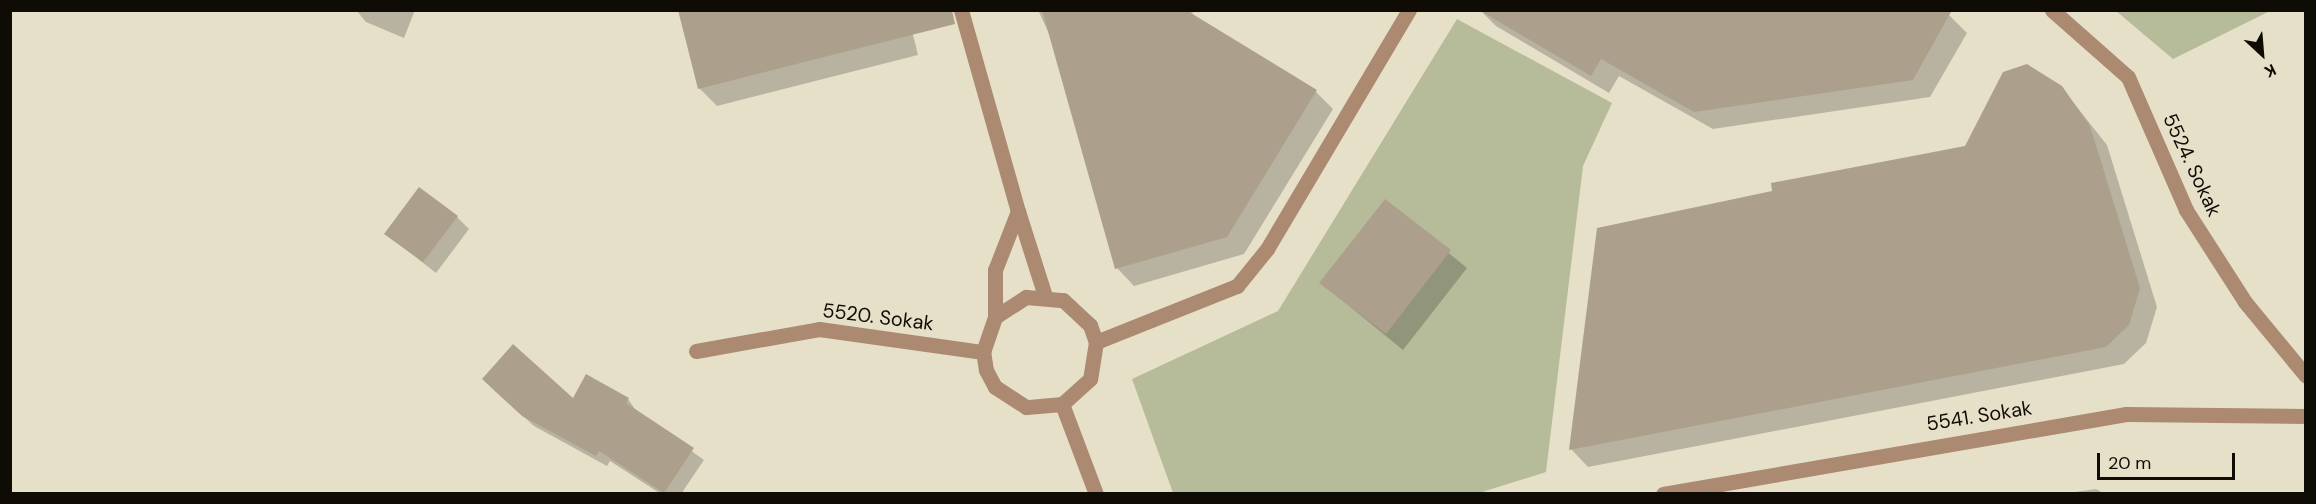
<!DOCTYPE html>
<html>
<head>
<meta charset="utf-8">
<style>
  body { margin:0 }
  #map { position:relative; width:2316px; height:504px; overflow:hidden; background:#e7e0c9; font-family:"DM Sans",sans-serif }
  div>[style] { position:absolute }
  .green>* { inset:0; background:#b6bc9a }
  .shadow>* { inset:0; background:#0003 }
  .building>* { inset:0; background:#ac9f8c }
  .minor>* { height:15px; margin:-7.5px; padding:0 7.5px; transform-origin:7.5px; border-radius:7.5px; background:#ac8a72 }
  .tertiary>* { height:15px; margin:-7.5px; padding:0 7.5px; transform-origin:7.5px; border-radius:7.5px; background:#ac8a72 }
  span { translate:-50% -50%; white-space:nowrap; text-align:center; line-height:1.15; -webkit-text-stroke:4.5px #e7e0c9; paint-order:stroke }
  .street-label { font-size:20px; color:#0e0c05 }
  .frame { position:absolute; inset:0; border:12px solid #0e0c05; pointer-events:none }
  .north { position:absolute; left:2232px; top:24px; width:60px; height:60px; -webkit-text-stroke:4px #e7e0c9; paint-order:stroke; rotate:154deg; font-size:16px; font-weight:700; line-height:24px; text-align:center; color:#0e0c05 }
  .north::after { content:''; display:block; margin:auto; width:21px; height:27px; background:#0e0c05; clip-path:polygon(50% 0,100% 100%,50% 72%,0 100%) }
  .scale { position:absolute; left:2097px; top:453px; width:138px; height:27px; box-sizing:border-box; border:3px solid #0e0c05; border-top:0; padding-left:8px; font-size:18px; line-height:21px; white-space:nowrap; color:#0e0c05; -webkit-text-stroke:4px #e7e0c9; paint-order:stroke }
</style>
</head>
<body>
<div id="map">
  <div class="green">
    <div style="clip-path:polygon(2116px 11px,2270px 11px,2173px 59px)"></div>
    <div style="clip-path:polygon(1457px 19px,1612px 103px,1583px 166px,1546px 472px,1479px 493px,1173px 493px,1132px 379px,1278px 311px)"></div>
  </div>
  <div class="shadow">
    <div style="clip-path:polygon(356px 10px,415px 10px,404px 38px,366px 22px)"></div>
    <div style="clip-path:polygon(907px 10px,918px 55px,717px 106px,699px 88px)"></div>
    <div style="clip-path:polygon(1038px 10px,1200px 10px,1189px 14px,1316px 92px,1333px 109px,1244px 254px,1134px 286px,1117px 268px,1053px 42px)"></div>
    <div style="clip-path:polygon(1480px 10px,1949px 15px,1967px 33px,1930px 97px,1713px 129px,1619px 76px,1609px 93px,1496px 26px)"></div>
    <div style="clip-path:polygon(2061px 87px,2107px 145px,2157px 307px,2146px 343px,2124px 364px,1588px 467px,1571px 449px,1774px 192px,1966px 148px)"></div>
    <div style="clip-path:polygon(1385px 201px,1467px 268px,1403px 350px,1321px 283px)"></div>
    <div style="clip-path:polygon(457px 217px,469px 229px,436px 273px,386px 234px)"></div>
    <div style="clip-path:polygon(494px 390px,574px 400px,628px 399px,637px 412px,704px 460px,681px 494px,661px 494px,610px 461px,607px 466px,534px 426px)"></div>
    <div style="clip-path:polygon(2096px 489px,2105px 494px,2061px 494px)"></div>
  </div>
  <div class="building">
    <div style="clip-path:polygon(678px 10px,952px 10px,955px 24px,698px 89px)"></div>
    <div style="clip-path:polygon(1042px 10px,1186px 10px,1317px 90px,1227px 237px,1115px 269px)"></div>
    <div style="clip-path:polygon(1479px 10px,1952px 10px,1913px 80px,1694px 112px,1601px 59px,1591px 76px)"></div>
    <div style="clip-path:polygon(2027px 64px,2062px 86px,2090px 126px,2140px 288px,2129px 325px,2106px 347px,1569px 450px,1597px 228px,1772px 191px,1771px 183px,1965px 146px,2003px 72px)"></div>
    <div style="clip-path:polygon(419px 187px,458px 216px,423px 262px,384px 234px)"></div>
    <div style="clip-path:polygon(1385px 199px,1451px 250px,1386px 334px,1319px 283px)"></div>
    <div style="clip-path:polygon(513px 344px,573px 398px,586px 374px,629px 398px,626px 403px,694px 448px,664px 493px,599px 451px,596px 456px,522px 416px,482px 379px)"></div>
  </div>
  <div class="minor">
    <div style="left:2052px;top:10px;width:101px;rotate:41.4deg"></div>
    <div style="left:2128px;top:77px;width:145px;rotate:66.4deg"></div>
    <div style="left:2186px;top:210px;width:109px;rotate:57.3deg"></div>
    <div style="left:2245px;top:302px;width:96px;rotate:50.5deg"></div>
    <div style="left:1018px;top:211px;width:89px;rotate:72.4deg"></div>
    <div style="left:995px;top:317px;width:37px;rotate:-33deg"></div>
    <div style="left:1026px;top:297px;width:37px;rotate:5deg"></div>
    <div style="left:1063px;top:300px;width:37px;rotate:43deg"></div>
    <div style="left:1090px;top:325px;width:18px;rotate:71deg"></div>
    <div style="left:1096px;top:342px;width:37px;rotate:99deg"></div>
    <div style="left:1090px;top:379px;width:38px;rotate:138deg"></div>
    <div style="left:1062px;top:404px;width:36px;rotate:175deg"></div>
    <div style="left:1026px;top:407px;width:37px;rotate:-147deg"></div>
    <div style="left:995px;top:387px;width:19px;rotate:-118deg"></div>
    <div style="left:986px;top:370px;width:18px;rotate:-99deg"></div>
    <div style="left:983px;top:352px;width:37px;rotate:-71deg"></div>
    <div style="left:995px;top:317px;width:47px;rotate:-90deg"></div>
    <div style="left:995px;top:270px;width:63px;rotate:-68.7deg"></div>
    <div style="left:1096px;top:342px;width:152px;rotate:-21.7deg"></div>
    <div style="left:1237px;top:286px;width:48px;rotate:-51deg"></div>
    <div style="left:1267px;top:249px;width:278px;rotate:-59.3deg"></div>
    <div style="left:696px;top:351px;width:125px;rotate:-10.1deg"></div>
    <div style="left:819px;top:329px;width:166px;rotate:8deg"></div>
  </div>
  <div class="tertiary">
    <div style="left:961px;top:10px;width:209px;rotate:74.2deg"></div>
    <div style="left:1062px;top:404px;width:96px;rotate:69.3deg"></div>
    <div style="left:1663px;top:494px;width:470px;rotate:-9.8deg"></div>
    <div style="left:2126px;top:414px;width:180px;rotate:0.6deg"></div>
  </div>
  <div class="street-label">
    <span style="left:2192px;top:165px;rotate:65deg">5524. Sokak</span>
    <span style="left:878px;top:317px;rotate:7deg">5520. Sokak</span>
    <span style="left:1979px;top:416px;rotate:-9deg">5541. Sokak</span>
  </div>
  <div class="frame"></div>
  <div class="north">K</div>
  <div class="scale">20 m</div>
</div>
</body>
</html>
